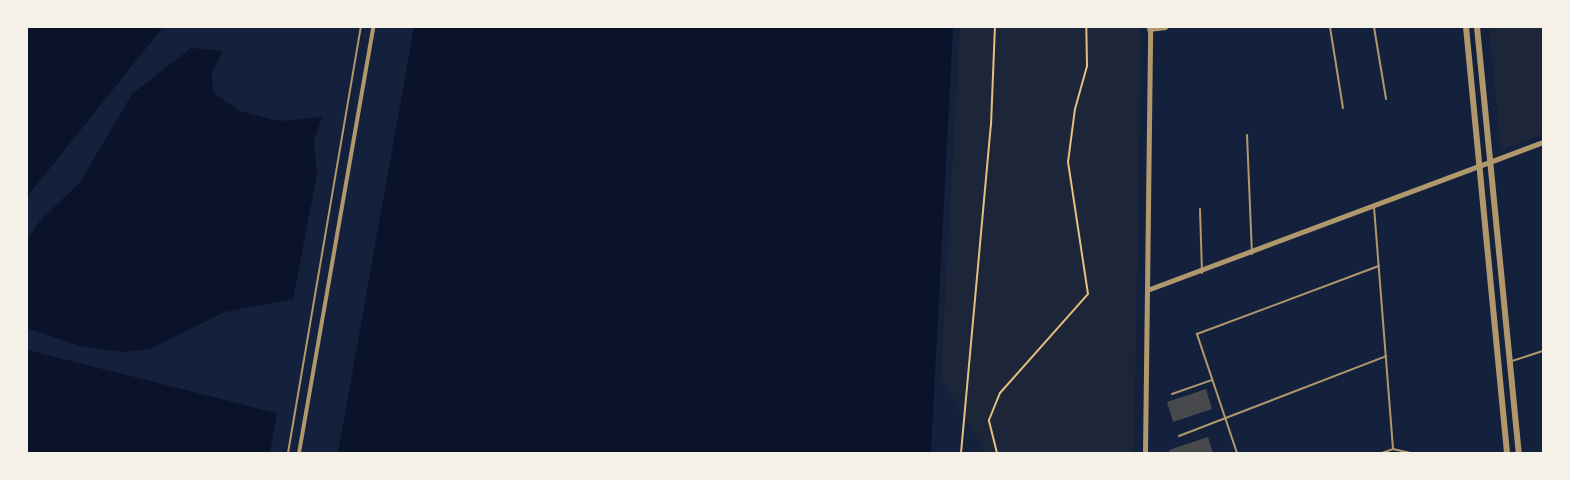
<!DOCTYPE html>
<html>
<head>
<meta charset="utf-8">
<style>
  body { margin:0 }
  #map { position:relative; width:1570px; height:480px; overflow:hidden; background:#14213d; font-family:"Fira Sans",sans-serif }
  div>[style] { position:absolute }
  .green>* { inset:0; background:#1d2539 }
  .water>* { inset:0; background:#0b132b }
  .building>* { inset:0; background:#48494c }
  .path>* { height:2px; margin:-1px; padding:0 1px; transform-origin:1px; border-radius:1px; background:#e5c07b }
  .service>* { height:2px; margin:-1px; padding:0 1px; transform-origin:1px; border-radius:1px; background:#b1986c }
  .pedestrian>* { height:4px; margin:-2px; padding:0 2px; transform-origin:2px; border-radius:2px; background:#b1986c }
  .minor>* { height:5px; margin:-2.5px; padding:0 2.5px; transform-origin:2.5px; border-radius:2.5px; background:#b1986c }
  .tertiary>* { height:6px; margin:-3px; padding:0 3px; transform-origin:3px; border-radius:3px; background:#b1986c }
  span { translate:-50% -50%; white-space:nowrap; text-align:center; line-height:1.15; -webkit-text-stroke:6px #f6f1e7; paint-order:stroke }
  .frame { position:absolute; inset:0; border:28px solid #f6f1e7; pointer-events:none }
</style>
</head>
<body>
<div id="map">
  <div class="green">
    <div style="clip-path:polygon(960px 27px,1141px 27px,1134px 453px,986px 453px,941px 377px)"></div>
    <div style="clip-path:polygon(1489px 27px,1543px 27px,1543px 134px,1501px 150px)"></div>
  </div>
  <div class="water">
    <div style="clip-path:polygon(27px 27px,163px 27px,27px 197px)"></div>
    <div style="clip-path:polygon(414px 27px,953px 27px,931px 453px,338px 453px)"></div>
    <div style="clip-path:polygon(191px 48px,223px 51px,212px 72px,213px 92px,239px 111px,279px 121px,322px 117px,314px 141px,317px 175px,293px 299px,225px 312px,150px 349px,123px 352px,80px 346px,27px 328px,27px 239px,40px 221px,80px 182px,132px 94px)"></div>
    <div style="clip-path:polygon(27px 350px,277px 413px,270px 453px,27px 453px)"></div>
  </div>
  <div class="building">
    <div style="clip-path:polygon(1206px 389px,1212px 409px,1173px 422px,1167px 402px)"></div>
    <div style="clip-path:polygon(1208px 437px,1213px 453px,1170px 453px,1169px 450px)"></div>
  </div>
  <div class="path">
    <div style="left:961px;top:453px;width:329px;rotate:-84.8deg"></div>
    <div style="left:991px;top:125px;width:98px;rotate:-87.7deg"></div>
    <div style="left:997px;top:453px;width:34px;rotate:-104deg"></div>
    <div style="left:989px;top:420px;width:29px;rotate:-68deg"></div>
    <div style="left:1000px;top:393px;width:132px;rotate:-48.4deg"></div>
    <div style="left:1088px;top:294px;width:134px;rotate:-98.6deg"></div>
    <div style="left:1068px;top:162px;width:53px;rotate:-82.5deg"></div>
    <div style="left:1075px;top:109px;width:45px;rotate:-74.4deg"></div>
    <div style="left:1087px;top:66px;width:39px;rotate:-91deg"></div>
  </div>
  <div class="service">
    <div style="left:1330px;top:27px;width:82px;rotate:80.9deg"></div>
    <div style="left:1374px;top:27px;width:73px;rotate:80.5deg"></div>
    <div style="left:1247px;top:135px;width:119px;rotate:87.6deg"></div>
    <div style="left:1374px;top:207px;width:243px;rotate:85.5deg"></div>
    <div style="left:1200px;top:209px;width:64px;rotate:88.2deg"></div>
    <div style="left:1512px;top:361px;width:33px;rotate:-18deg"></div>
    <div style="left:1172px;top:394px;width:42px;rotate:-19.3deg"></div>
    <div style="left:1179px;top:436px;width:222px;rotate:-21.1deg"></div>
    <div style="left:288px;top:453px;width:432px;rotate:-80.3deg"></div>
    <div style="left:1237px;top:453px;width:126px;rotate:-108.6deg"></div>
    <div style="left:1197px;top:334px;width:194px;rotate:-20.5deg"></div>
    <div style="left:1382px;top:453px;width:12px;rotate:-20deg"></div>
    <div style="left:1393px;top:449px;width:18px;rotate:13deg"></div>
  </div>
  <div class="pedestrian">
    <div style="left:299px;top:453px;width:432px;rotate:-80.1deg"></div>
  </div>
  <div class="minor">
    <div style="left:1149px;top:29px;width:16px;rotate:-7deg"></div>
    <div style="left:1147px;top:290px;width:423px;rotate:-20.5deg"></div>
    <div style="left:1145px;top:453px;width:426px;rotate:-89.3deg"></div>
  </div>
  <div class="tertiary">
    <div style="left:1466px;top:27px;width:428px;rotate:84.5deg"></div>
    <div style="left:1477px;top:27px;width:428px;rotate:84.4deg"></div>
  </div>
  <div class="frame"></div>
</div>
</body>
</html>
